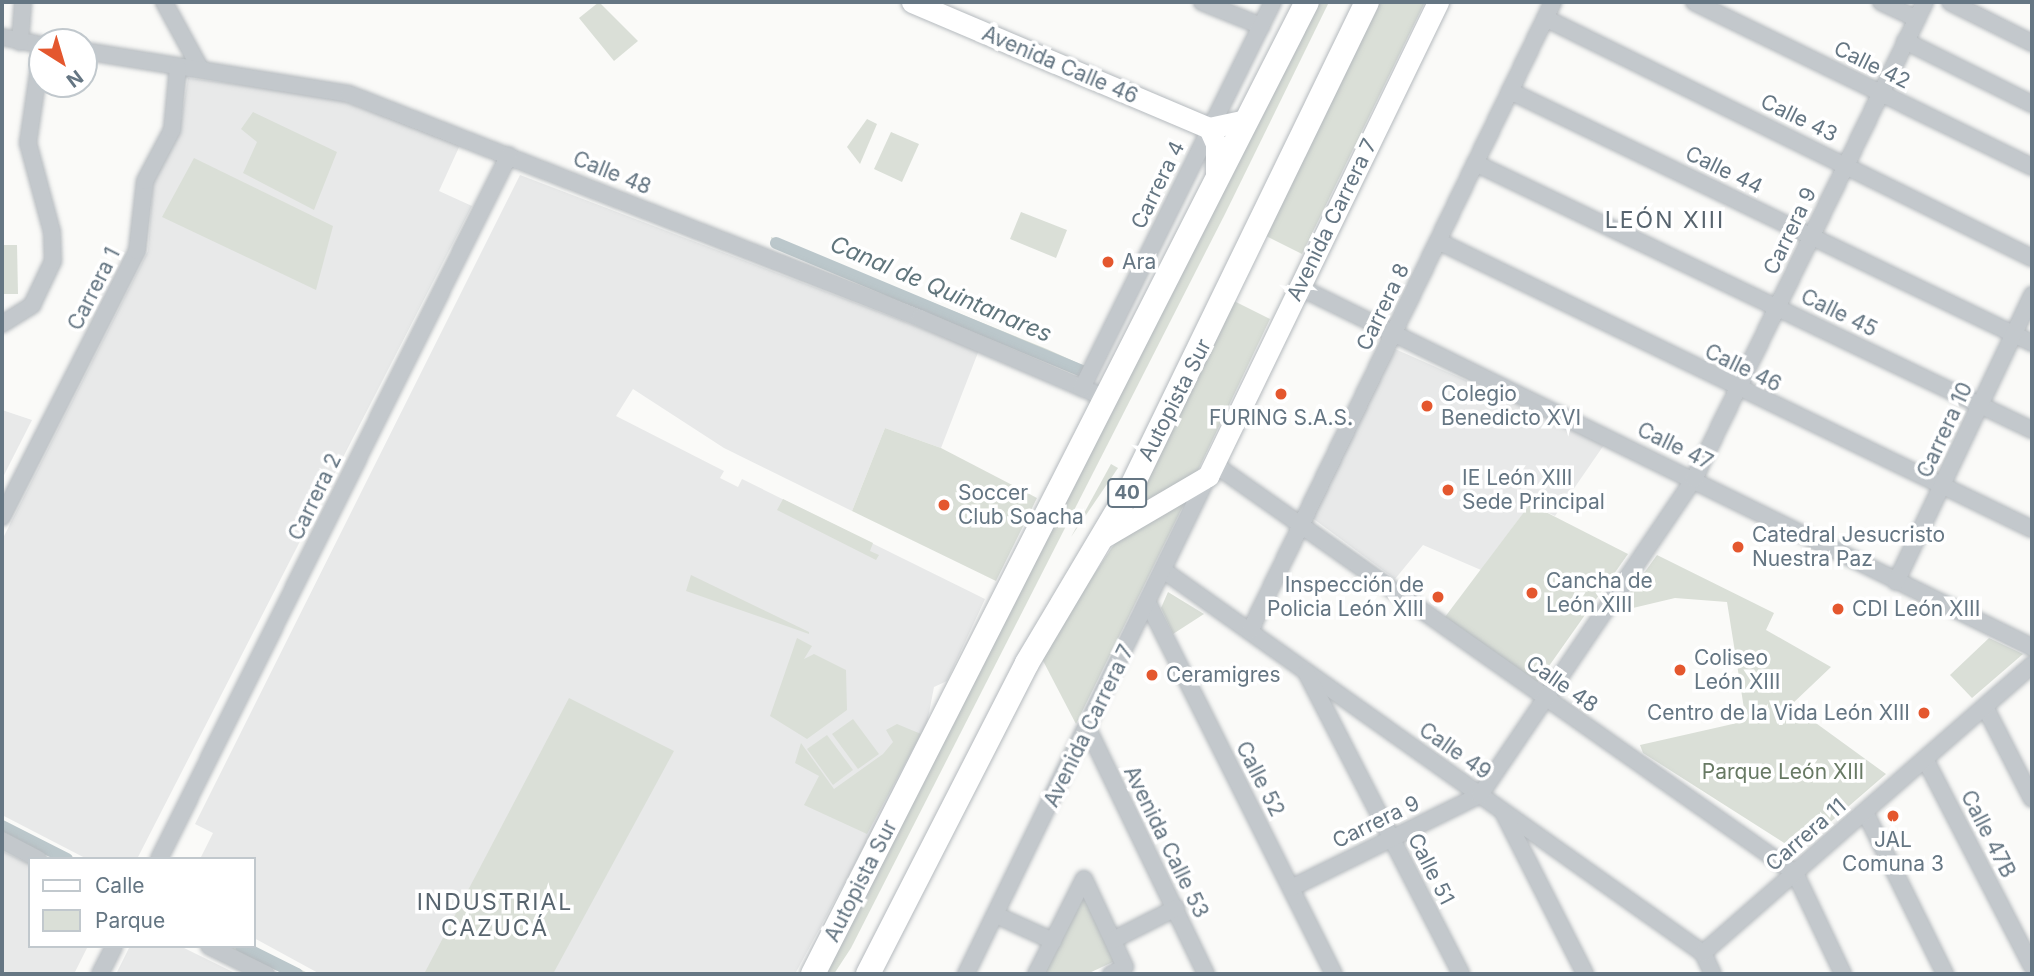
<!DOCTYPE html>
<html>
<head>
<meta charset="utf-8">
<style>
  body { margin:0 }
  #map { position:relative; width:2034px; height:976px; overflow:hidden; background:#fafaf8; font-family:Inter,sans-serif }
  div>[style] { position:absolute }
  .built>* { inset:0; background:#e8e9e9 }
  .green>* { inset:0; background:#dadfd7 }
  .canal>* { height:12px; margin:-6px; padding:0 6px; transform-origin:6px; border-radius:6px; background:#bbc7cb }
  .roads { filter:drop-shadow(0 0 2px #b5babe) drop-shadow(0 0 2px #b5babe) }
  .minor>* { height:16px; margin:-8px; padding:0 8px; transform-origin:8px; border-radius:8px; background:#c3c8cc }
  .major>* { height:21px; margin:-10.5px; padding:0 10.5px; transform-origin:10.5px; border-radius:10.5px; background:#fff }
  .highway>* { height:24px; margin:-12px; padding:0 12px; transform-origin:12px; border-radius:12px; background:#fff }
  .dots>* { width:19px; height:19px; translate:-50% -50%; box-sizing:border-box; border:4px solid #fff; border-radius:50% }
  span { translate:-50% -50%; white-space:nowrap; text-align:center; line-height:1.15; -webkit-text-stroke:7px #fff; paint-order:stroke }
  .shield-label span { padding:2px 5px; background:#fff; border:2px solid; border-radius:5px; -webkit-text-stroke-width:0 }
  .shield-label { font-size:19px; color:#657683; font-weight:700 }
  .street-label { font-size:21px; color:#657683 }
  .poi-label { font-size:21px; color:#657683 }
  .left { translate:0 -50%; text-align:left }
  .right { translate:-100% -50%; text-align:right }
  .park-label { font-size:21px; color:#687a64 }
  .neighbourhood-label { font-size:23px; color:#57646e; letter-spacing:2px }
  .water-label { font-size:23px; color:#60757c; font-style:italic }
  .frame { position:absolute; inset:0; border:4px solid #657683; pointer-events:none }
  .legend { position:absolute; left:28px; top:857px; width:228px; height:91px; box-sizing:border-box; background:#fff; border:2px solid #c1c8cd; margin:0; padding:9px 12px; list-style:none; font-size:21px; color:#657683 }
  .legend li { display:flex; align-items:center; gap:14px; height:35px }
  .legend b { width:35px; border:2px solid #c1c8cd }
  .north { position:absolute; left:28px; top:28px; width:70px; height:70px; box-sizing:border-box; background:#fff; border:2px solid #c1c8cd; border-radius:50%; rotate:143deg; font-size:19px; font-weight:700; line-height:28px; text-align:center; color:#657683 }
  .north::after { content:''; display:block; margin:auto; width:24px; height:32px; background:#e4572e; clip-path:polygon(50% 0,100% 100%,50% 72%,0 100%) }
</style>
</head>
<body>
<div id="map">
  <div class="built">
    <div style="clip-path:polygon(188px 78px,330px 96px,460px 145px,439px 191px,472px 206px,137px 859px,87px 859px,2px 815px,2px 540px,148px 251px,153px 180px,181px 121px)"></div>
    <div style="clip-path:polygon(520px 175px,979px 350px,941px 448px,885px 428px,852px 511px,724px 448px,633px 389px,616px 416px,724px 471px,720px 478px,738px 487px,742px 479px,985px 599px,947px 681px,934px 687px,925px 734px,795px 974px,320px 974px,254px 938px,254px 859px,200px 859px,213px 833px,195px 824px)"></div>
    <div style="clip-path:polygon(1395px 349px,1606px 442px,1555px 516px,1530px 504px,1481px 570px,1423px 545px,1395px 579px,1311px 517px)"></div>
    <div style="clip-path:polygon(2px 410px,32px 420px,2px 479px)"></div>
    <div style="clip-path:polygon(2px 851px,30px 864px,30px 946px,88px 946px,74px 974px,2px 974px)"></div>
    <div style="clip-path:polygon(130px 946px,180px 946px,237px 974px,116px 974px)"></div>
  </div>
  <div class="green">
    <div style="clip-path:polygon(599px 2px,638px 41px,614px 61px,579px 18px)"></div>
    <div style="clip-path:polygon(1315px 2px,1329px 2px,1225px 214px,851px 948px,834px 974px,826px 974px)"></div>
    <div style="clip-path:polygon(1376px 2px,1425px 2px,1302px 254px,1266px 236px)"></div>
    <div style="clip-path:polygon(253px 112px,337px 152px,314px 210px,243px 173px,257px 142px,241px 129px)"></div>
    <div style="clip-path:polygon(867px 119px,877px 124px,860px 164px,847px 147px)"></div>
    <div style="clip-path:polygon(891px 132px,919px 144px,902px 182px,874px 169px)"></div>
    <div style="clip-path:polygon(194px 158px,333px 226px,316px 290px,162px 217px)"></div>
    <div style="clip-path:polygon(1021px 212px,1067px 230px,1056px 258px,1010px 239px)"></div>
    <div style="clip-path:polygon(771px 237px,1047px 349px,1091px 369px,1086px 379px,773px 246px)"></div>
    <div style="clip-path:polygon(2px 245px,17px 245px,18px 294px,2px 294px)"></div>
    <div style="clip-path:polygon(1234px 301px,1270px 319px,1192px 483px,1128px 512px)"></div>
    <div style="clip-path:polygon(885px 428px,941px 448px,1037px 498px,996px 581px,852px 511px)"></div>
    <div style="clip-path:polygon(1111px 464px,1118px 468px,1071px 537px)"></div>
    <div style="clip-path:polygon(1188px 496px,1076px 724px,1040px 655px,1119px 537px)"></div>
    <div style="clip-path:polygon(783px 499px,873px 543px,870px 551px,879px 555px,876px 560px,777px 510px)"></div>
    <div style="clip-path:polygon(1530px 504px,1628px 554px,1537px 683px,1445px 617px)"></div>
    <div style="clip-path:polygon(1657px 555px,1774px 613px,1766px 630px,1831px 667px,1791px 705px,1886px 774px,1797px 851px,1643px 753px,1640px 745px,1746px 721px,1727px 602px,1675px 598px,1616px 612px)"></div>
    <div style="clip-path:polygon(691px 575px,809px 632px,809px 634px,686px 591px)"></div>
    <div style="clip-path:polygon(1168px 592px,1204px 614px,1173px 634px,1161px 608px)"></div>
    <div style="clip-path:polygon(797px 638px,812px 646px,804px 659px,814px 654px,846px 670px,847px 710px,807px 739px,770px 716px)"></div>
    <div style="clip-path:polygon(1989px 638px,2023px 654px,1972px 698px,1950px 675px)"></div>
    <div style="clip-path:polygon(569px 698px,674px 751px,553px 974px,424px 974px)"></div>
    <div style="clip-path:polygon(853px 719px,879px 754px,858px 769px,832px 734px)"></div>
    <div style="clip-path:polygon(897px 724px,921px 734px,867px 834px,804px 805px,819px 776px,795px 763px,801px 743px,834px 789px,883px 754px,893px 742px,886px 730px)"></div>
    <div style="clip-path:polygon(827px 735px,853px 770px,833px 785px,807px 749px)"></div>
    <div style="clip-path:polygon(1083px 895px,1115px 961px,1087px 974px,1044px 974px)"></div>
    <div style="clip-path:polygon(225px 946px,252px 946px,310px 974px,284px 974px)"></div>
  </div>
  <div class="canal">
    <div style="left:776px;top:243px;width:339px;rotate:22.7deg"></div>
    <div style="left:2px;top:826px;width:73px;rotate:26.9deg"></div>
    <div style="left:241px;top:946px;width:63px;rotate:26.6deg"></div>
  </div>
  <div class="roads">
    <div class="minor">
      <div style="left:164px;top:2px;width:77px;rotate:61.4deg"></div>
      <div style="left:1202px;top:2px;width:64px;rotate:22.1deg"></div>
      <div style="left:1694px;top:2px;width:376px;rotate:26deg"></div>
      <div style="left:1881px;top:2px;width:40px;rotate:25deg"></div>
      <div style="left:1950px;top:2px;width:92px;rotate:26.6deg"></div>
      <div style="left:1545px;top:18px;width:543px;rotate:26.23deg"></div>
      <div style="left:2px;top:37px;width:41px;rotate:11.3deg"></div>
      <div style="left:1905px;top:41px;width:142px;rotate:26.4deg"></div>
      <div style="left:20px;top:42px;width:40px;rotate:-85.7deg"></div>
      <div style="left:84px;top:51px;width:268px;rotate:9.2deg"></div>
      <div style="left:349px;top:94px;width:613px;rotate:21.42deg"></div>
      <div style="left:920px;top:318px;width:202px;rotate:23.3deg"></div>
      <div style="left:1510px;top:91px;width:580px;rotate:25.77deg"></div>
      <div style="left:1475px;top:163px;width:618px;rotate:25.61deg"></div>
      <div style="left:1438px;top:241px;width:660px;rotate:25.87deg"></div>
      <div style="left:1299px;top:287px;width:817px;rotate:26.16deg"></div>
      <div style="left:2px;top:324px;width:36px;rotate:-32deg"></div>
      <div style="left:32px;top:305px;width:49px;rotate:-64.5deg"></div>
      <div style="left:53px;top:261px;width:29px;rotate:-92deg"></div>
      <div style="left:52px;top:232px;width:92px;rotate:-105.1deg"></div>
      <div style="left:28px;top:143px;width:97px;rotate:-81.7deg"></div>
      <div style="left:1082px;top:388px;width:431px;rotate:-63.7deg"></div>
      <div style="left:1214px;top:464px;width:711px;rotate:35.14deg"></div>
      <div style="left:1795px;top:873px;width:112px;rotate:64.6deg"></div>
      <div style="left:2px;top:517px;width:298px;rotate:-63.1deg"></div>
      <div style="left:137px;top:251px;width:70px;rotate:-83.5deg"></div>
      <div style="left:145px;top:181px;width:58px;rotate:-62.1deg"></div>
      <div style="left:172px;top:130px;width:63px;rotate:-84.6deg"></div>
      <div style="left:1163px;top:570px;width:662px;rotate:35.35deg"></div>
      <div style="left:1703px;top:953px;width:23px;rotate:65deg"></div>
      <div style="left:1896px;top:582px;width:318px;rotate:-64.6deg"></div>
      <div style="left:1148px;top:603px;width:415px;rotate:63.4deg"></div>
      <div style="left:1250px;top:631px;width:698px;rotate:-64.28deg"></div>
      <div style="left:1306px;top:672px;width:339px;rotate:62.8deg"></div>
      <div style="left:1985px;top:707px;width:103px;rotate:62.9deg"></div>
      <div style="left:1088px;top:729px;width:272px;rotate:64.3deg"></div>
      <div style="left:1925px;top:759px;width:233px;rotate:62.7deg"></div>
      <div style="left:1865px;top:812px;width:181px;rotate:63.7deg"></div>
      <div style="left:1504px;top:814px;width:179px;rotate:63.1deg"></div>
      <div style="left:2px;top:840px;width:41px;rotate:27.8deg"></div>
      <div style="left:159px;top:859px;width:786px;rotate:-63.57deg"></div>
      <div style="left:1084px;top:879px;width:97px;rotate:65deg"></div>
      <div style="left:1125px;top:967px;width:16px;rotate:153deg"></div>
      <div style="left:1291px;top:888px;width:211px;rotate:-26.2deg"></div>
      <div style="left:1480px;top:795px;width:382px;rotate:-55.9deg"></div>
      <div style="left:1694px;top:479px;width:530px;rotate:-64.16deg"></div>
      <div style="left:996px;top:915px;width:63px;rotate:24.5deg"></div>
      <div style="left:1113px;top:940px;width:71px;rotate:-26.9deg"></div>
      <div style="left:209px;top:946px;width:64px;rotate:26.2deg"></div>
      <div style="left:1703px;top:953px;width:437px;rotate:-41.2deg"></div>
      <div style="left:100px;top:974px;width:31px;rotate:-63deg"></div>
      <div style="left:966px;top:974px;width:554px;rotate:-64.08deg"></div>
      <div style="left:1036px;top:974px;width:106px;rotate:-63.2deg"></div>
    </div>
    <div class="major">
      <div style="left:912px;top:2px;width:323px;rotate:23deg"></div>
      <div style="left:1209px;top:128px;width:39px;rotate:-12deg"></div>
      <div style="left:1209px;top:128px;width:17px;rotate:66deg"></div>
      <div style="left:1216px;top:144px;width:36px;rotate:90deg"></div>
      <div style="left:1104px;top:537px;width:121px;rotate:-30.4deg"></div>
      <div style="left:1208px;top:476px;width:527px;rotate:-64.12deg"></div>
    </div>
    <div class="highway">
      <div style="left:813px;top:974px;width:1090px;rotate:-63.06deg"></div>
      <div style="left:868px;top:974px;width:349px;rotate:-62.9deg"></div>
      <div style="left:1027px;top:663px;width:204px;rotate:-59.3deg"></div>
      <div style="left:1131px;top:488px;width:540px;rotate:-64.1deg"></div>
    </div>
  </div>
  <div class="dots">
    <div style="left:1108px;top:262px;background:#e4572e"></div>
    <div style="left:1281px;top:394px;background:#e4572e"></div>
    <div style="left:1427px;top:406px;background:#e4572e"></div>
    <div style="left:1448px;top:490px;background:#e4572e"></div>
    <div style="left:944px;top:505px;background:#e4572e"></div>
    <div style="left:1738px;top:547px;background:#e4572e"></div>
    <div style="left:1532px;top:593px;background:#e4572e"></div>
    <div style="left:1438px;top:597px;background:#e4572e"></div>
    <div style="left:1838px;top:609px;background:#e4572e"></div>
    <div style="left:1680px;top:670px;background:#e4572e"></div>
    <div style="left:1152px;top:675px;background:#e4572e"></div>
    <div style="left:1924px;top:713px;background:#e4572e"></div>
    <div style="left:1893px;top:816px;background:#e4572e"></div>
  </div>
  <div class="shield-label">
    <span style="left:1127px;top:493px">40</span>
  </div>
  <div class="street-label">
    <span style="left:1060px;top:65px;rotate:23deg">Avenida Calle 46</span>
    <span style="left:1872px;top:65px;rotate:26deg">Calle 42</span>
    <span style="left:1799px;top:118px;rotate:26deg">Calle 43</span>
    <span style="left:1724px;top:170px;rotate:26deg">Calle 44</span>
    <span style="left:612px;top:173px;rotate:22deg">Calle 48</span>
    <span style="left:1158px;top:185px;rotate:-64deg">Carrera 4</span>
    <span style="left:1332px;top:220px;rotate:-64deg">Avenida Carrera 7</span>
    <span style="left:1790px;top:231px;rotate:-64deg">Carrera 9</span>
    <span style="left:94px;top:289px;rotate:-63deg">Carrera 1</span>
    <span style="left:1383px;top:307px;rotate:-64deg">Carrera 8</span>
    <span style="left:1839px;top:313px;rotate:26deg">Calle 45</span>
    <span style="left:1743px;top:368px;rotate:26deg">Calle 46</span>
    <span style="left:1175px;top:400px;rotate:-63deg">Autopista Sur</span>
    <span style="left:1945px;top:430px;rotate:-65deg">Carrera 10</span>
    <span style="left:1675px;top:446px;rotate:26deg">Calle 47</span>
    <span style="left:315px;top:497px;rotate:-64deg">Carrera 2</span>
    <span style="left:1562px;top:684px;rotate:35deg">Calle 48</span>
    <span style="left:1089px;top:726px;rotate:-64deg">Avenida Carrera 7</span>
    <span style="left:1455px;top:751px;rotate:35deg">Calle 49</span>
    <span style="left:1260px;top:779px;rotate:63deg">Calle 52</span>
    <span style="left:1376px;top:822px;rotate:-26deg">Carrera 9</span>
    <span style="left:1988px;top:834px;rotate:63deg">Calle 47B</span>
    <span style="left:1806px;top:835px;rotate:-41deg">Carrera 11</span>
    <span style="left:1166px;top:842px;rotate:64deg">Avenida Calle 53</span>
    <span style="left:1431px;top:869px;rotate:63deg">Calle 51</span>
    <span style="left:861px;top:881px;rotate:-63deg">Autopista Sur</span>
  </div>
  <div class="poi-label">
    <span class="left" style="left:1122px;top:262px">Ara</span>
    <span class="left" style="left:1441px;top:406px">Colegio<br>Benedicto XVI</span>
    <span style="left:1281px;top:418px">FURING S.A.S.</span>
    <span class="left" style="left:1462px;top:490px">IE León XIII<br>Sede Principal</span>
    <span class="left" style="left:958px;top:505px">Soccer<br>Club Soacha</span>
    <span class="left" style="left:1752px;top:547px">Catedral Jesucristo<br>Nuestra Paz</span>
    <span class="left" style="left:1546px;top:593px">Cancha de<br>León XIII</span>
    <span class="right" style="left:1424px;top:597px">Inspección de<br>Policia León XIII</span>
    <span class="left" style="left:1852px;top:609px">CDI León XIII</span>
    <span class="left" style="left:1694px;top:670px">Coliseo<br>León XIII</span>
    <span class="left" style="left:1166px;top:675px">Ceramigres</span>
    <span class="right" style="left:1910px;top:713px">Centro de la Vida León XIII</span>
    <span style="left:1893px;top:852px">JAL<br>Comuna 3</span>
  </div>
  <div class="park-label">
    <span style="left:1783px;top:772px">Parque León XIII</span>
  </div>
  <div class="neighbourhood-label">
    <span style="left:1665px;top:220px">LEÓN XIII</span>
    <span style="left:495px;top:915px">INDUSTRIAL<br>CAZUCÁ</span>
  </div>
  <div class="water-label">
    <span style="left:941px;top:289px;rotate:23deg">Canal de Quintanares</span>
  </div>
  <div class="frame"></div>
  <ul class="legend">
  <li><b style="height:9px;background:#fff"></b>Calle</li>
  <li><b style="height:19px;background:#dadfd7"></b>Parque</li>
  </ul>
  <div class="north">N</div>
</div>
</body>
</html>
